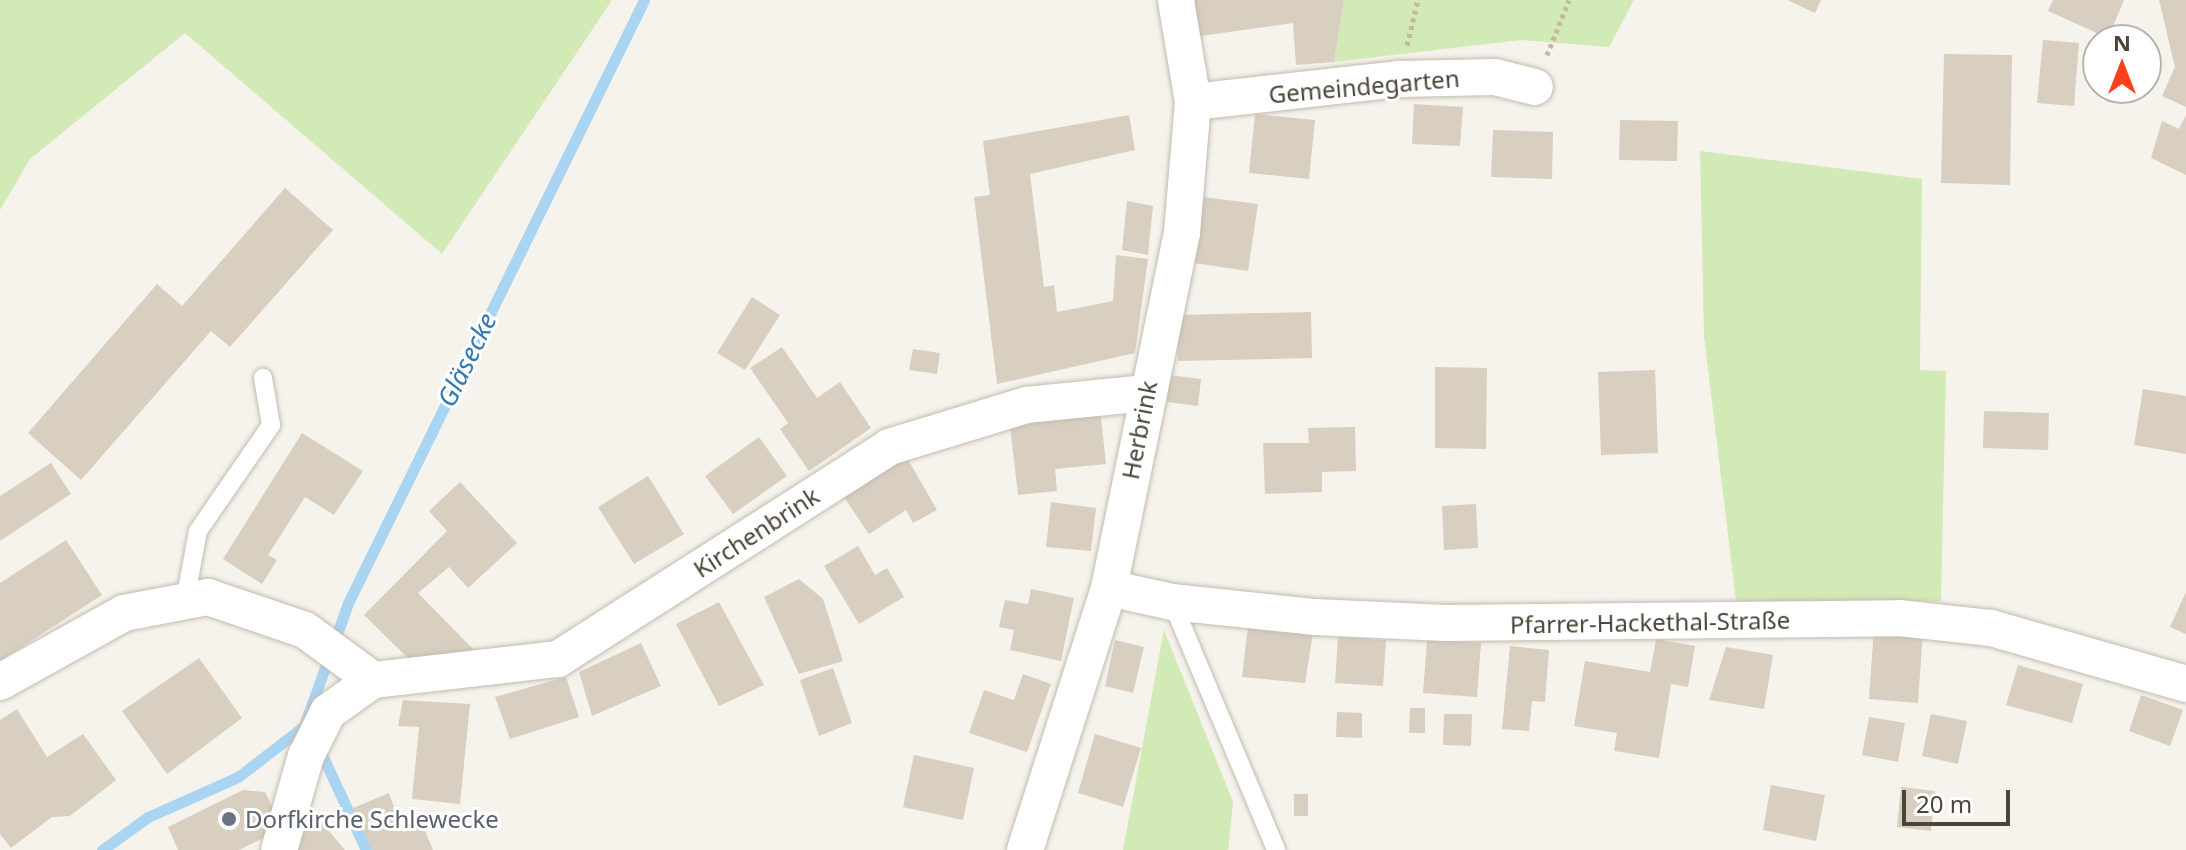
<!DOCTYPE html>
<html>
<head>
<meta charset="utf-8">
<style>
  body { margin:0 }
  #map { position:relative; width:2186px; height:850px; overflow:hidden; background:#f6f3ec; font-family:"Noto Sans",sans-serif }
  div>[style] { position:absolute }
  .green>* { inset:0; background:#d2eab5 }
  .stream>* { height:11px; margin:-5.5px; padding:0 5.5px; transform-origin:5.5px; border-radius:5.5px; background:#a9d4f2 }
  .building>* { inset:0; background:#d8cfc1 }
  .path>* { height:5px; margin-top:-2.5px; transform-origin:0; background:repeating-linear-gradient(90deg,#c4b79f 0 4px,transparent 0 8px) }
  .roads { filter:drop-shadow(0 0 2px #c2bbae) drop-shadow(0 0 2px #c2bbae) }
  .service>* { height:18px; margin:-9px; padding:0 9px; transform-origin:9px; border-radius:9px; background:#fff }
  .minor>* { height:36px; margin:-18px; padding:0 18px; transform-origin:18px; border-radius:18px; background:#fff }
  .dots>* { width:22px; height:22px; translate:-50% -50%; box-sizing:border-box; border:4px solid #fff; border-radius:50% }
  span { translate:-50% -50%; white-space:nowrap; text-align:center; line-height:1.15; -webkit-text-stroke:6px #fff; paint-order:stroke }
  .street-label { font-size:24px; color:#4b4439 }
  .worship-label { font-size:24px; color:#5b616d }
  .left { translate:0 -50%; text-align:left }
  .water-label { font-size:26px; color:#2e7ab2; font-style:italic }
  .north { position:absolute; left:2082px; top:24px; width:80px; height:80px; box-sizing:border-box; background:#fff; border:2px solid #b7b4b0; border-radius:50%; rotate:0deg; font-size:22px; font-weight:700; line-height:32px; text-align:center; color:#4b4439 }
  .north::after { content:''; display:block; margin:auto; width:28px; height:36px; background:#fc3f1d; clip-path:polygon(50% 0,100% 100%,50% 72%,0 100%) }
  .scale { position:absolute; left:1902px; top:790px; width:108px; height:36px; box-sizing:border-box; border:4px solid #4b4439; border-top:0; padding-left:10px; font-size:24px; line-height:28px; white-space:nowrap; color:#4b4439; -webkit-text-stroke:6px #fff; paint-order:stroke }
</style>
</head>
<body>
<div id="map">
  <div class="green">
    <div style="clip-path:polygon(0 0,612px 0,442px 254px,185px 33px,30px 159px,0 210px)"></div>
    <div style="clip-path:polygon(1344px 0,1634px 0,1609px 47px,1521px 40px,1334px 62px)"></div>
    <div style="clip-path:polygon(1700px 151px,1922px 179px,1920px 370px,1946px 371px,1941px 601px,1736px 601px,1704px 336px)"></div>
    <div style="clip-path:polygon(1164px 630px,1233px 802px,1228px 850px,1123px 850px)"></div>
  </div>
  <div class="stream">
    <div style="left:318px;top:746px;width:115px;rotate:65.2deg"></div>
    <div style="left:102px;top:850px;width:57px;rotate:-35.7deg"></div>
    <div style="left:148px;top:817px;width:98px;rotate:-24deg"></div>
    <div style="left:238px;top:777px;width:83px;rotate:-37.7deg"></div>
    <div style="left:304px;top:726px;width:131px;rotate:-70.3deg"></div>
    <div style="left:348px;top:603px;width:672px;rotate:-63.85deg"></div>
  </div>
  <div class="building">
    <div style="clip-path:polygon(1188px 0,1344px 0,1334px 62px,1296px 65px,1293px 23px,1193px 37px)"></div>
    <div style="clip-path:polygon(1787px 0,1821px 0,1815px 13px)"></div>
    <div style="clip-path:polygon(2053px 0,2124px 0,2108px 38px,2048px 11px)"></div>
    <div style="clip-path:polygon(2159px 0,2186px 0,2186px 107px,2162px 96px,2175px 67px)"></div>
    <div style="clip-path:polygon(2043px 40px,2079px 43px,2074px 106px,2037px 103px)"></div>
    <div style="clip-path:polygon(1944px 54px,2012px 55px,2010px 185px,1941px 183px)"></div>
    <div style="clip-path:polygon(1414px 104px,1463px 107px,1460px 146px,1412px 144px)"></div>
    <div style="clip-path:polygon(1255px 114px,1315px 120px,1309px 179px,1249px 173px)"></div>
    <div style="clip-path:polygon(1129px 115px,1135px 150px,1030px 174px,1044px 287px,1054px 285px,1057px 312px,1113px 301px,1116px 255px,1148px 259px,1135px 353px,997px 384px,974px 197px,990px 195px,983px 141px)"></div>
    <div style="clip-path:polygon(2186px 115px,2186px 175px,2151px 158px,2162px 121px,2179px 129px)"></div>
    <div style="clip-path:polygon(1620px 120px,1678px 121px,1677px 161px,1619px 160px)"></div>
    <div style="clip-path:polygon(1493px 130px,1553px 132px,1552px 179px,1491px 177px)"></div>
    <div style="clip-path:polygon(285px 188px,333px 230px,230px 347px,211px 331px,81px 480px,28px 433px,157px 284px,182px 306px)"></div>
    <div style="clip-path:polygon(1204px 197px,1258px 204px,1248px 271px,1194px 263px)"></div>
    <div style="clip-path:polygon(1127px 201px,1153px 206px,1148px 255px,1122px 250px)"></div>
    <div style="clip-path:polygon(752px 297px,780px 315px,745px 370px,717px 353px)"></div>
    <div style="clip-path:polygon(1311px 312px,1312px 358px,1178px 361px,1177px 315px)"></div>
    <div style="clip-path:polygon(782px 347px,817px 398px,840px 382px,871px 428px,809px 471px,780px 429px,788px 423px,750px 368px)"></div>
    <div style="clip-path:polygon(913px 349px,940px 353px,937px 374px,909px 370px)"></div>
    <div style="clip-path:polygon(1435px 367px,1487px 368px,1486px 449px,1435px 448px)"></div>
    <div style="clip-path:polygon(1655px 370px,1658px 453px,1601px 455px,1598px 372px)"></div>
    <div style="clip-path:polygon(1169px 375px,1201px 379px,1198px 406px,1167px 402px)"></div>
    <div style="clip-path:polygon(2143px 389px,2186px 396px,2186px 454px,2134px 445px)"></div>
    <div style="clip-path:polygon(1100px 408px,1106px 464px,1055px 469px,1057px 491px,1018px 495px,1009px 417px)"></div>
    <div style="clip-path:polygon(1984px 411px,2049px 413px,2048px 450px,1983px 448px)"></div>
    <div style="clip-path:polygon(1355px 427px,1356px 471px,1322px 472px,1322px 492px,1265px 494px,1263px 443px,1309px 443px,1308px 428px)"></div>
    <div style="clip-path:polygon(302px 433px,363px 471px,334px 515px,305px 497px,268px 555px,277px 560px,262px 584px,223px 559px)"></div>
    <div style="clip-path:polygon(759px 437px,787px 476px,733px 514px,705px 476px)"></div>
    <div style="clip-path:polygon(906px 456px,937px 510px,913px 523px,906px 510px,869px 534px,841px 493px)"></div>
    <div style="clip-path:polygon(51px 463px,71px 494px,0 541px,0 496px)"></div>
    <div style="clip-path:polygon(648px 476px,684px 534px,634px 564px,598px 507px)"></div>
    <div style="clip-path:polygon(460px 482px,517px 543px,468px 588px,449px 567px,418px 593px,474px 650px,415px 665px,364px 615px,447px 531px,429px 511px)"></div>
    <div style="clip-path:polygon(1051px 502px,1096px 508px,1091px 551px,1046px 547px)"></div>
    <div style="clip-path:polygon(1476px 504px,1478px 548px,1444px 550px,1442px 506px)"></div>
    <div style="clip-path:polygon(66px 540px,102px 595px,0 661px,0 583px)"></div>
    <div style="clip-path:polygon(858px 546px,875px 575px,887px 568px,904px 597px,859px 624px,824px 566px)"></div>
    <div style="clip-path:polygon(799px 579px,823px 599px,843px 661px,799px 674px,764px 597px)"></div>
    <div style="clip-path:polygon(1031px 589px,1074px 598px,1061px 661px,1010px 650px,1014px 630px,999px 627px,1005px 600px,1028px 604px)"></div>
    <div style="clip-path:polygon(2186px 592px,2186px 634px,2170px 627px)"></div>
    <div style="clip-path:polygon(719px 602px,764px 685px,719px 706px,676px 624px)"></div>
    <div style="clip-path:polygon(1248px 626px,1313px 633px,1305px 683px,1242px 677px)"></div>
    <div style="clip-path:polygon(1874px 627px,1923px 630px,1918px 703px,1869px 699px)"></div>
    <div style="clip-path:polygon(1338px 637px,1386px 640px,1383px 686px,1335px 683px)"></div>
    <div style="clip-path:polygon(1656px 639px,1695px 646px,1688px 687px,1671px 684px,1659px 758px,1614px 751px,1617px 733px,1574px 726px,1585px 661px,1650px 672px)"></div>
    <div style="clip-path:polygon(1115px 640px,1144px 647px,1133px 693px,1105px 686px)"></div>
    <div style="clip-path:polygon(1427px 640px,1481px 643px,1477px 697px,1423px 693px)"></div>
    <div style="clip-path:polygon(641px 643px,661px 686px,592px 716px,579px 672px)"></div>
    <div style="clip-path:polygon(1510px 646px,1549px 650px,1545px 702px,1532px 701px,1529px 731px,1502px 729px)"></div>
    <div style="clip-path:polygon(1726px 647px,1773px 655px,1764px 709px,1709px 700px)"></div>
    <div style="clip-path:polygon(199px 658px,242px 718px,167px 774px,122px 711px)"></div>
    <div style="clip-path:polygon(2018px 665px,2083px 684px,2072px 723px,2006px 705px)"></div>
    <div style="clip-path:polygon(833px 668px,852px 723px,819px 736px,800px 680px)"></div>
    <div style="clip-path:polygon(1023px 674px,1051px 684px,1027px 752px,969px 733px,984px 690px,1014px 700px)"></div>
    <div style="clip-path:polygon(566px 677px,579px 717px,510px 739px,495px 697px)"></div>
    <div style="clip-path:polygon(2141px 695px,2183px 710px,2170px 746px,2129px 731px)"></div>
    <div style="clip-path:polygon(403px 700px,470px 704px,460px 804px,412px 799px,419px 727px,398px 726px)"></div>
    <div style="clip-path:polygon(1410px 708px,1425px 708px,1425px 733px,1409px 733px)"></div>
    <div style="clip-path:polygon(17px 709px,47px 757px,83px 734px,116px 780px,70px 816px,52px 817px,11px 848px,0 834px,0 720px)"></div>
    <div style="clip-path:polygon(1337px 712px,1362px 713px,1362px 738px,1336px 737px)"></div>
    <div style="clip-path:polygon(1444px 714px,1472px 714px,1471px 746px,1443px 745px)"></div>
    <div style="clip-path:polygon(1931px 714px,1967px 721px,1958px 764px,1922px 756px)"></div>
    <div style="clip-path:polygon(1869px 717px,1905px 723px,1898px 762px,1862px 755px)"></div>
    <div style="clip-path:polygon(1095px 734px,1141px 748px,1123px 807px,1078px 793px)"></div>
    <div style="clip-path:polygon(914px 755px,974px 768px,963px 820px,903px 807px)"></div>
    <div style="clip-path:polygon(1771px 785px,1825px 795px,1816px 841px,1763px 830px)"></div>
    <div style="clip-path:polygon(1901px 787px,1935px 791px,1931px 831px,1897px 827px)"></div>
    <div style="clip-path:polygon(243px 790px,265px 792px,274px 810px,269px 835px,239px 850px,178px 850px,168px 827px)"></div>
    <div style="clip-path:polygon(389px 793px,403px 832px,423px 826px,433px 850px,372px 850px,353px 808px)"></div>
    <div style="clip-path:polygon(1294px 794px,1308px 794px,1308px 816px,1294px 816px)"></div>
    <div style="clip-path:polygon(311px 810px,345px 850px,298px 850px)"></div>
  </div>
  <div class="path">
    <div style="left:1407px;top:45px;width:46px;rotate:-76.3deg"></div>
    <div style="left:1547px;top:55px;width:59px;rotate:-68.2deg"></div>
  </div>
  <div class="roads">
    <div class="service">
      <div style="left:185px;top:601px;width:71px;rotate:-79.5deg"></div>
      <div style="left:198px;top:531px;width:129px;rotate:-55.4deg"></div>
      <div style="left:271px;top:425px;width:48px;rotate:-99.7deg"></div>
      <div style="left:1172px;top:602px;width:269px;rotate:67.2deg"></div>
    </div>
    <div class="minor">
      <div style="left:1193px;top:102px;width:206px;rotate:-6.4deg"></div>
      <div style="left:1398px;top:79px;width:97px;rotate:-1.2deg"></div>
      <div style="left:1495px;top:77px;width:41px;rotate:14deg"></div>
      <div style="left:1109px;top:588px;width:65px;rotate:12.5deg"></div>
      <div style="left:1172px;top:602px;width:144px;rotate:6deg"></div>
      <div style="left:1315px;top:617px;width:131px;rotate:2.6deg"></div>
      <div style="left:1446px;top:623px;width:453px;rotate:-0.6deg"></div>
      <div style="left:1899px;top:618px;width:93px;rotate:6.2deg"></div>
      <div style="left:1991px;top:628px;width:203px;rotate:16deg"></div>
      <div style="left:0;top:682px;width:142px;rotate:-29.1deg"></div>
      <div style="left:124px;top:613px;width:86px;rotate:-10.8deg"></div>
      <div style="left:208px;top:597px;width:102px;rotate:18.8deg"></div>
      <div style="left:305px;top:630px;width:84px;rotate:36.3deg"></div>
      <div style="left:279px;top:850px;width:98px;rotate:-74deg"></div>
      <div style="left:306px;top:756px;width:49px;rotate:-63.4deg"></div>
      <div style="left:328px;top:712px;width:55px;rotate:-35.4deg"></div>
      <div style="left:373px;top:680px;width:186px;rotate:-6.5deg"></div>
      <div style="left:558px;top:659px;width:393px;rotate:-32.6deg"></div>
      <div style="left:889px;top:447px;width:143px;rotate:-17deg"></div>
      <div style="left:1026px;top:405px;width:121px;rotate:-5.7deg"></div>
      <div style="left:1025px;top:850px;width:275px;rotate:-72.2deg"></div>
      <div style="left:1109px;top:588px;width:362px;rotate:-78.4deg"></div>
      <div style="left:1182px;top:233px;width:131px;rotate:-85.2deg"></div>
      <div style="left:1193px;top:102px;width:103px;rotate:-99.5deg"></div>
    </div>
  </div>
  <div class="dots">
    <div style="left:229px;top:819px;background:#6b7280"></div>
  </div>
  <div class="street-label">
    <span style="left:1364px;top:86px;rotate:-5deg">Gemeindegarten</span>
    <span style="left:1139px;top:430px;rotate:-79deg">Herbrink</span>
    <span style="left:756px;top:532px;rotate:-33deg">Kirchenbrink</span>
    <span style="left:1650px;top:622px;rotate:-1deg">Pfarrer-Hackethal-Straße</span>
  </div>
  <div class="worship-label">
    <span class="left" style="left:245px;top:819px">Dorfkirche Schlewecke</span>
  </div>
  <div class="water-label">
    <span style="left:467px;top:360px;rotate:-64deg">Gläsecke</span>
  </div>
  <div class="north">N</div>
  <div class="scale">20 m</div>
</div>
</body>
</html>
